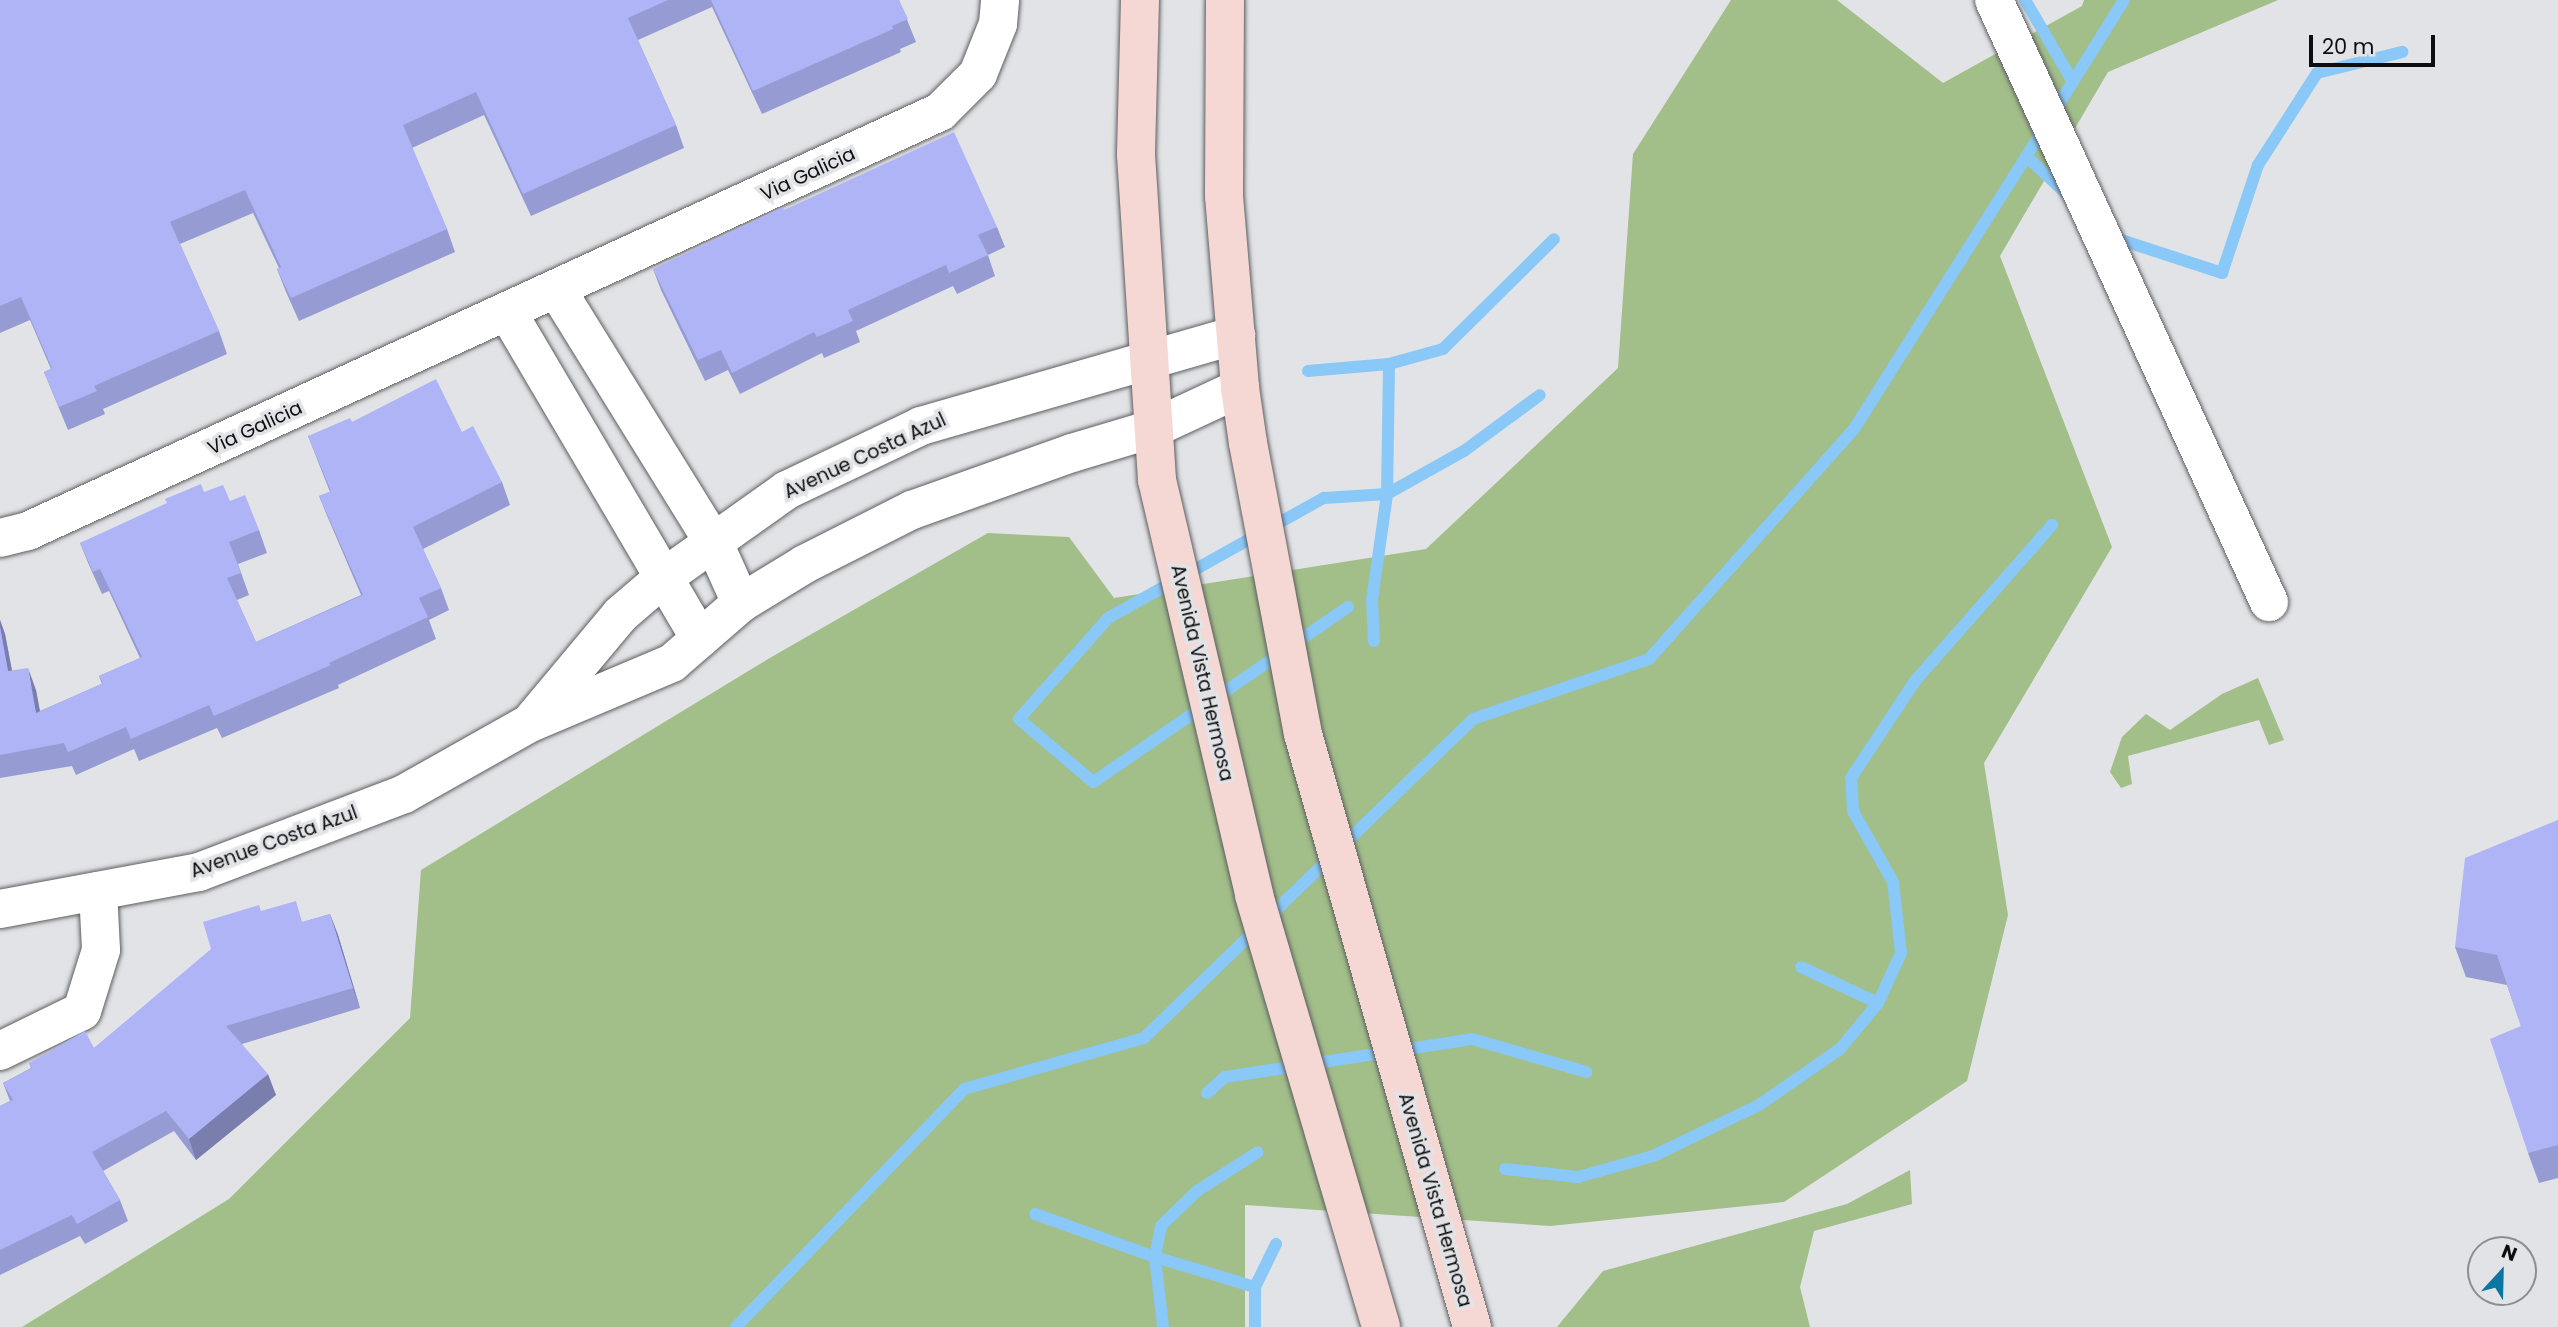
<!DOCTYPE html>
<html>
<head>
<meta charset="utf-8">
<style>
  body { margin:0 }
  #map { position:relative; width:2558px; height:1327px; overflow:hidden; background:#e2e3e6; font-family:Poppins,sans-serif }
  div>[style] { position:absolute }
  .green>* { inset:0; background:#a2be89 }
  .stream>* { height:12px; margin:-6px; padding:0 6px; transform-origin:6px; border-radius:6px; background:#89c8f7 }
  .roads { filter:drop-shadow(0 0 2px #5d5e61) drop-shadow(0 0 2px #5d5e61) }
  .minor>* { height:38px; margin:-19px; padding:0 19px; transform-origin:19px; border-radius:19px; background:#fff }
  .tertiary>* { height:38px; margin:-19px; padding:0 19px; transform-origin:19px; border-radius:19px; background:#fff }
  .secondary>* { height:38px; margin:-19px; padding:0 19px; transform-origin:19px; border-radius:19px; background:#f5d7d3 }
  .wall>* { inset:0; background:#969bd4 }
  .shaded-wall>* { inset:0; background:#7a7eac }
  .building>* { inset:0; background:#aeb4f6 }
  span { translate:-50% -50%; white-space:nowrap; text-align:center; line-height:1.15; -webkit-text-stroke:7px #e2e3e6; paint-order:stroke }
  .street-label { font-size:19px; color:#0e0e10 }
  .north { position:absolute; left:2467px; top:1236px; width:70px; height:70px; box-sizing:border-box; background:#e2e3e6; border:2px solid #8d8e90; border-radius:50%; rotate:22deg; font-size:19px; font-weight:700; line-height:28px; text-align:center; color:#0e0e10 }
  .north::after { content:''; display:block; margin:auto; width:24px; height:32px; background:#0a77a1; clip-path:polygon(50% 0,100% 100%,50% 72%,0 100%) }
  .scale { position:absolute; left:2309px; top:35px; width:126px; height:32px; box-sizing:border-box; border:4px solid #0e0e10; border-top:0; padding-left:9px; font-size:21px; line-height:24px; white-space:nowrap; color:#0e0e10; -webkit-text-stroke:5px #e2e3e6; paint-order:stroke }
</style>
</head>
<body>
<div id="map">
  <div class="green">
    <div style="clip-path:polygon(1731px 0,1837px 0,1943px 83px,2082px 6px,2084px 0,2278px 0,2108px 72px,2000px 256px,2112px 547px,1984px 763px,2008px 915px,1967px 1081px,1784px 1202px,1550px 1226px,1245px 1205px,1245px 1327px,22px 1327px,229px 1199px,410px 1018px,421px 870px,768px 659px,988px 533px,1069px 537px,1114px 598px,1426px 549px,1618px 368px,1633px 154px)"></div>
    <div style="clip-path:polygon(2258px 678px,2284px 740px,2269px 745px,2259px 720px,2128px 756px,2132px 784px,2121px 788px,2110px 772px,2122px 737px,2146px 714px,2170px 730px,2222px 694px)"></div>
    <div style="clip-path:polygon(1910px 1170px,1912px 1204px,1814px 1231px,1800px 1287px,1810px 1327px,1557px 1327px,1603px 1271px,1847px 1204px)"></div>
  </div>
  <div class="stream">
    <div style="left:2025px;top:0;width:95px;rotate:59.7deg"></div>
    <div style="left:2054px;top:112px;width:132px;rotate:-58deg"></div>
    <div style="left:2026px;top:156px;width:57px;rotate:42.9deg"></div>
    <div style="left:2112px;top:237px;width:116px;rotate:18.1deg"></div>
    <div style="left:2222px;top:273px;width:114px;rotate:-71.6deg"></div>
    <div style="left:2258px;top:165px;width:109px;rotate:-57.3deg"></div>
    <div style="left:2317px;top:73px;width:88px;rotate:-13.9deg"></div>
    <div style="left:1308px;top:371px;width:81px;rotate:-4.9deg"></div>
    <div style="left:1389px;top:364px;width:56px;rotate:-15.5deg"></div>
    <div style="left:1443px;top:349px;width:156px;rotate:-44.7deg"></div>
    <div style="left:1348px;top:607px;width:309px;rotate:145.5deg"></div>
    <div style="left:1093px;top:782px;width:97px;rotate:-139.6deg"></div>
    <div style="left:1019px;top:719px;width:135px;rotate:-48.6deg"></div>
    <div style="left:1108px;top:618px;width:247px;rotate:-29.1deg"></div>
    <div style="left:1324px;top:498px;width:63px;rotate:-3.6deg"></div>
    <div style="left:1387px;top:494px;width:88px;rotate:-29.2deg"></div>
    <div style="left:1464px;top:451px;width:94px;rotate:-36.4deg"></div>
    <div style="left:1374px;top:641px;width:41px;rotate:-92.8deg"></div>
    <div style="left:1372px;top:600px;width:107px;rotate:-81.9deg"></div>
    <div style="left:1387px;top:494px;width:130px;rotate:-89.1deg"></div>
    <div style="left:1801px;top:967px;width:85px;rotate:25.1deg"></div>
    <div style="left:1207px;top:1093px;width:24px;rotate:-42deg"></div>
    <div style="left:1225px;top:1077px;width:250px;rotate:-8.7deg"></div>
    <div style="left:1472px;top:1039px;width:119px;rotate:16.1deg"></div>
    <div style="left:1505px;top:1169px;width:73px;rotate:6.3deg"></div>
    <div style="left:1578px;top:1177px;width:78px;rotate:-15.6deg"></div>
    <div style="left:1653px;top:1156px;width:118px;rotate:-25.7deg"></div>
    <div style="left:1759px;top:1105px;width:98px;rotate:-34.7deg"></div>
    <div style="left:1840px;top:1049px;width:60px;rotate:-50.4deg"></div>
    <div style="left:1878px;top:1003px;width:55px;rotate:-65.3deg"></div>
    <div style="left:1901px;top:953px;width:71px;rotate:-96.4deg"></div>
    <div style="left:1893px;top:882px;width:81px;rotate:-119.4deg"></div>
    <div style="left:1853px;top:811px;width:33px;rotate:-93deg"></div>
    <div style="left:1851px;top:778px;width:116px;rotate:-56.6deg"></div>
    <div style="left:1915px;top:681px;width:208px;rotate:-48.7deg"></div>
    <div style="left:1035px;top:1214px;width:127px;rotate:19.7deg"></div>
    <div style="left:1155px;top:1257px;width:104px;rotate:16.7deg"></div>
    <div style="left:736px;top:1327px;width:330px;rotate:-46.2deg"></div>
    <div style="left:964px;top:1089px;width:187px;rotate:-15.8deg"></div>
    <div style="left:1144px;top:1038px;width:458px;rotate:-44.1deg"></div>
    <div style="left:1473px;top:719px;width:186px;rotate:-18.8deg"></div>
    <div style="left:1649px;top:659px;width:308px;rotate:-48.3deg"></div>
    <div style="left:1854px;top:429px;width:356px;rotate:-57.7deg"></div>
    <div style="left:1163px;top:1327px;width:70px;rotate:-96.5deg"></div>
    <div style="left:1155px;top:1257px;width:32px;rotate:-79deg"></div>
    <div style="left:1161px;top:1226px;width:50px;rotate:-44.2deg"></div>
    <div style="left:1197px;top:1191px;width:72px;rotate:-32.6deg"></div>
    <div style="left:1255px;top:1327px;width:40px;rotate:-90deg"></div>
    <div style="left:1255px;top:1287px;width:48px;rotate:-64deg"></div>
  </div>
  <div class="roads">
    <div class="minor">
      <div style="left:1994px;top:0;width:662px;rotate:65.45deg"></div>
      <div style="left:557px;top:290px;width:298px;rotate:58.2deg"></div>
      <div style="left:714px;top:543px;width:66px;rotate:65.8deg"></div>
      <div style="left:508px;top:313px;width:378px;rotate:59.5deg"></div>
      <div style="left:0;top:538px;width:29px;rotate:-14deg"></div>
      <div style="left:28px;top:531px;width:1004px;rotate:-24.68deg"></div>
      <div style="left:940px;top:112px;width:54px;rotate:-45deg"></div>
      <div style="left:978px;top:74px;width:54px;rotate:-68.2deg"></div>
      <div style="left:998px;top:24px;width:24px;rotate:-85deg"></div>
      <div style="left:0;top:1051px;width:91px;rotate:-26deg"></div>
      <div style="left:82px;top:1011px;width:64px;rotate:-72.7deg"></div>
      <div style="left:101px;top:950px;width:59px;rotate:-92.9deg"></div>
    </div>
    <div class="tertiary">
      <div style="left:534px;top:718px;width:134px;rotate:-50.1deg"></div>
      <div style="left:620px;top:615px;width:57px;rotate:-40.7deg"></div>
      <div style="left:663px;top:578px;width:152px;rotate:-35.4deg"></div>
      <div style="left:787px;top:490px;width:148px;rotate:-25.5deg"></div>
      <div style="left:921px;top:426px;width:328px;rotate:-16.1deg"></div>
      <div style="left:0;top:909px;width:202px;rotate:-10.5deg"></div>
      <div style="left:199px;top:872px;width:219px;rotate:-20.8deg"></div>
      <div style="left:404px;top:794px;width:145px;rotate:-29.4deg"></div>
      <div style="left:530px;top:723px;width:154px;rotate:-22.9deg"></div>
      <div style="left:672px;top:663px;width:91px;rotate:-41deg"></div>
      <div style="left:741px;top:603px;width:75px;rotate:-31.4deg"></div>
      <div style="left:805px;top:564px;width:120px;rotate:-26.8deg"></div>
      <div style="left:912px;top:510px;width:170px;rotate:-19.6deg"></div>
      <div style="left:1072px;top:453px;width:84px;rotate:-16.7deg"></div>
      <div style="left:1152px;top:429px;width:97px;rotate:-25deg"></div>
    </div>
    <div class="secondary">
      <div style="left:1140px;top:0;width:155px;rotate:91.5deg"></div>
      <div style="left:1136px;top:155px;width:326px;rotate:86.3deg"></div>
      <div style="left:1157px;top:480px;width:426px;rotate:76.8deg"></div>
      <div style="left:1254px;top:895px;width:450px;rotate:73.6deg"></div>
      <div style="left:1225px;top:0;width:196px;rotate:90.3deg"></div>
      <div style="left:1224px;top:196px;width:193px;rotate:85.2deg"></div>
      <div style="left:1240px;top:388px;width:56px;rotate:81.7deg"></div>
      <div style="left:1248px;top:443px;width:296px;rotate:79.3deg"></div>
      <div style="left:1303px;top:734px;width:617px;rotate:74.09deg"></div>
    </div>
  </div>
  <div class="wall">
    <div style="clip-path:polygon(0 0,899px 0,916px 42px,900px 49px,901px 52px,762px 114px,712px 7px,638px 40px,676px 125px,684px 148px,531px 216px,484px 115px,412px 148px,447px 229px,455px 252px,299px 321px,286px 292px,277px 269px,279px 268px,253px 213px,180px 244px,219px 331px,227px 354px,103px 409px,105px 414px,68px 430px,44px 372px,51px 369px,30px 320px,0 333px)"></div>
    <div style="clip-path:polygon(997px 227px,1005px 247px,988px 255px,995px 276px,957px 294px,953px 286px,856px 331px,860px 342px,824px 358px,822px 353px,740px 394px,728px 370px,705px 381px,661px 290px,653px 269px)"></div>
    <div style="clip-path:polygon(352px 422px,462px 432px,502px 482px,510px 505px,423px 549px,441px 588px,449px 610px,429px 620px,436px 639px,338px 685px,339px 688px,222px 738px,217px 728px,139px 761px,134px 749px,76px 775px,72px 766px,0 778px,0 620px,5px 634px,12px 670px,36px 690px,40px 711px,102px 684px,99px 676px,140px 658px,109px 591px,102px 594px,89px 565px,80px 543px,204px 492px,230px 501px,259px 530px,267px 553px,238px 564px,249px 595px,237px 600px,256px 642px,361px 595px,328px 518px,319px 496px,330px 492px,308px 436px)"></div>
    <div style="clip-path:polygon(2558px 820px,2558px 1178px,2539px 1183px,2528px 1153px,2521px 1026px,2507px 985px,2466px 977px,2455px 947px)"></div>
    <div style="clip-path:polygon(261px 911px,303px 922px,330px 914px,338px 935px,360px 1008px,242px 1044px,276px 1095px,196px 1160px,174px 1131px,103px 1171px,120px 1200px,128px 1221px,85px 1244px,80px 1236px,0 1275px,0 1106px,10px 1101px,3px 1083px,31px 1068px,29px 1063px,94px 1048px)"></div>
  </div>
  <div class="shaded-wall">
    <div style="clip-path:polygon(0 620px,5px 634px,16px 693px,8px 671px,0 627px)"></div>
    <div style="clip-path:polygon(28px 668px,36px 690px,44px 735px,36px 713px)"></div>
    <div style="clip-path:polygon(330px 914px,338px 935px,360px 1008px,353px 988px)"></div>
    <div style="clip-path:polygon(268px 1074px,276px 1095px,196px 1160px,189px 1139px)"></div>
  </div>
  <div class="building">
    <div style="clip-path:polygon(0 0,668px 0,628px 18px,676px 125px,523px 194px,476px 92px,403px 125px,447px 229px,291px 298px,277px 269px,281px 267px,245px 190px,170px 222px,219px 331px,94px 386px,97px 391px,59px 407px,44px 372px,52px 368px,21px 297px,0 306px)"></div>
    <div style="clip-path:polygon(711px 0,899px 0,908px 19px,892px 26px,893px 29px,753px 91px)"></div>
    <div style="clip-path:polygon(954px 132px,997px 227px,978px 235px,988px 255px,949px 273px,946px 265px,848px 310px,853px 321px,817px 337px,814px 332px,732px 373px,721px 350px,698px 360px,653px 269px,783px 207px,784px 210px)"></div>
    <div style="clip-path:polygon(436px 379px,462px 432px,473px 426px,502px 482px,413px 527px,441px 588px,419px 598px,428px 617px,329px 663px,331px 665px,214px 716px,209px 705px,131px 739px,126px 727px,68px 752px,64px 743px,0 755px,0 627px,8px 671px,28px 668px,36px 713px,103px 683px,99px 676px,142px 657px,100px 569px,93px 572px,80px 543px,167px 503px,165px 499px,201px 484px,204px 492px,223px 485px,230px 501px,245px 495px,259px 530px,229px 542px,241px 573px,227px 578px,256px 642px,363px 595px,319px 496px,331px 491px,308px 436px,350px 418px,352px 422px)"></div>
    <div style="clip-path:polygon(2558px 820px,2558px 1145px,2528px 1153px,2490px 1039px,2521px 1026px,2497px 955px,2455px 947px,2465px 858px)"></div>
    <div style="clip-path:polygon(296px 901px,302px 922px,330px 914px,353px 988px,226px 1026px,268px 1074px,189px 1139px,166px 1111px,92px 1152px,120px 1200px,77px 1224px,72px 1215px,0 1250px,0 1106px,13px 1100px,3px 1083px,32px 1068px,29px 1063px,85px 1031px,94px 1048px,211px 949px,203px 922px,259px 905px,261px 911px)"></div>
  </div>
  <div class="street-label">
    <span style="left:808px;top:174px;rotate:-25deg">Via Galicia</span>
    <span style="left:255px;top:428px;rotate:-25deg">Via Galicia</span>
    <span style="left:865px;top:456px;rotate:-25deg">Avenue Costa Azul</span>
    <span style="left:1202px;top:673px;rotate:77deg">Avenida Vista Hermosa</span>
    <span style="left:274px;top:842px;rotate:-20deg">Avenue Costa Azul</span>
    <span style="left:1435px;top:1200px;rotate:74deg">Avenida Vista Hermosa</span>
  </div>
  <div class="north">N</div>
  <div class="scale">20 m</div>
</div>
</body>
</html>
